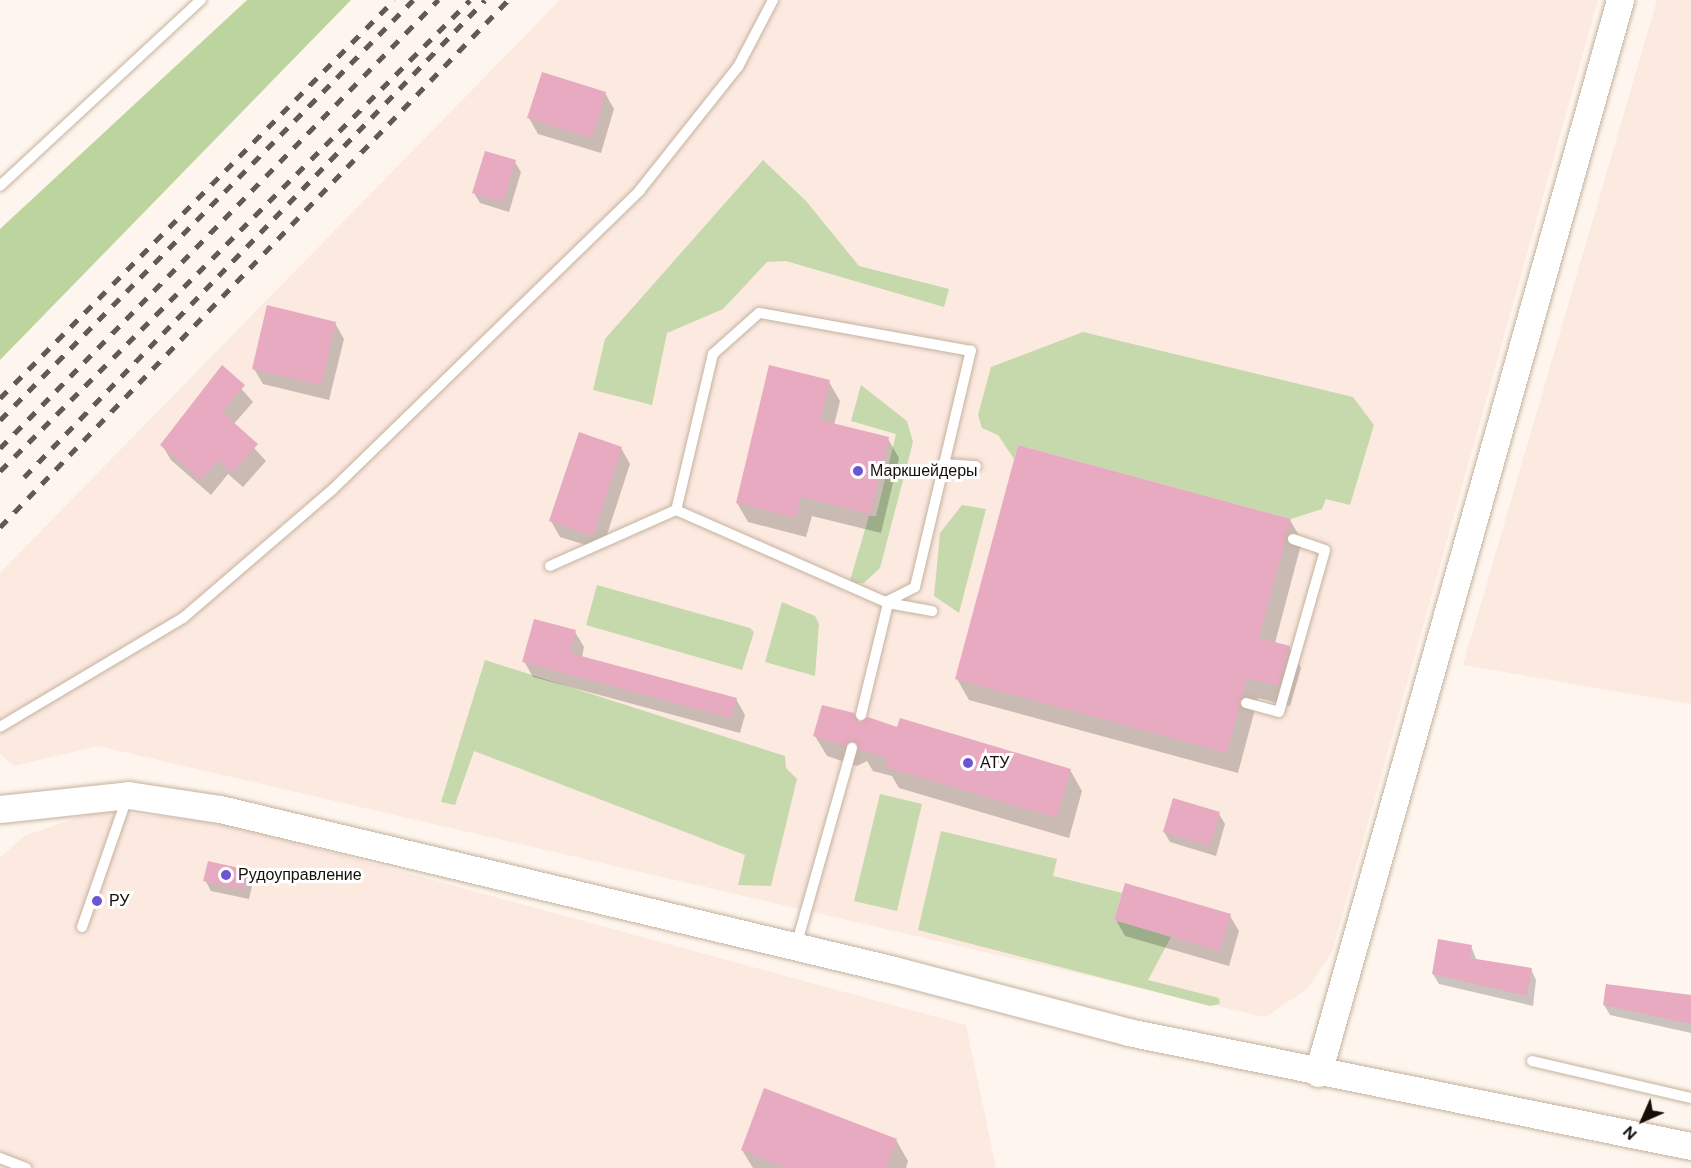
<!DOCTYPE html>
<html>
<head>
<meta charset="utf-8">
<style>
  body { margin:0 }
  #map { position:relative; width:1691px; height:1168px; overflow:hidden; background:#fef6ee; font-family:"DM Sans",sans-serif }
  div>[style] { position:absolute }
  .industrial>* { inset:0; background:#fce9e0 }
  .green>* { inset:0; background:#c6d9ac }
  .forest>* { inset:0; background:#bcd49d }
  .shadow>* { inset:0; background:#0003 }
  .building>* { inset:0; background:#e7aac1 }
  .roads { filter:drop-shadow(0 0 2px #c4b29e) drop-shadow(0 0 2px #c4b29e) }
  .service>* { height:10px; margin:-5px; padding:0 5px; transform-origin:5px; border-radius:5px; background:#fff }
  .tertiary>* { height:27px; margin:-13.5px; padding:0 13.5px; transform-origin:13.5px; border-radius:13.5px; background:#fff }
  .rail>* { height:4.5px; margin-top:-2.25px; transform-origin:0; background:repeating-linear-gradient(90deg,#615a53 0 10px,transparent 0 20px) }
  .dots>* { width:16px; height:16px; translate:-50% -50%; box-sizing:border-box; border:3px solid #fff; border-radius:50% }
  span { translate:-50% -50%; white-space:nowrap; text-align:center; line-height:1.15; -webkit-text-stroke:6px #fff; paint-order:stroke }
  .poi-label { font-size:16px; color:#150f08 }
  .left { translate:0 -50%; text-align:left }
  .north { position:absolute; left:1613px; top:1090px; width:60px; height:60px; -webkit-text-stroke:4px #fff; paint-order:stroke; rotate:225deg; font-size:16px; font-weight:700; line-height:24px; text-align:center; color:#150f08 }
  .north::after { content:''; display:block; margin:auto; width:21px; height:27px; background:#150f08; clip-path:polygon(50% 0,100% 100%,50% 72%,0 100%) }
</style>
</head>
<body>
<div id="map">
  <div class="industrial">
    <div style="clip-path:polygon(560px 0,1598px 0,1332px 952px,1307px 989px,1265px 1017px,98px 746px,14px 766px,0 754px,0 573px)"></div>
    <div style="clip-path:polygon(1657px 0,1691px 0,1691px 704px,1463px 665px)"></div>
    <div style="clip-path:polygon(97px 811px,216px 821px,966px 1025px,996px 1168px,0 1168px,0 858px,24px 836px)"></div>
  </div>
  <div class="green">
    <div style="clip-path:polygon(763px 160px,806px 201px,859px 266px,949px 289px,944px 307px,786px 261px,767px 262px,723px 309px,667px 333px,652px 405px,593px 390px,605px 339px)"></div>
    <div style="clip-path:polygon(1083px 332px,1353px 397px,1374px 425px,1350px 505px,1326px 499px,1322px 509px,1291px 519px,1018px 445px,1014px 459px,998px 435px,982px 428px,978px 415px,991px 367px)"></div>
    <div style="clip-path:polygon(861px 385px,907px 421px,913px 442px,880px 568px,864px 583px,849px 584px,869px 516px,876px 516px,896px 434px,851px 421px)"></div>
    <div style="clip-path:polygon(962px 505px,986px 509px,959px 613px,934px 596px,940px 533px)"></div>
    <div style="clip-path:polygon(597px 585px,750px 628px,754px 632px,742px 670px,586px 625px)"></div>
    <div style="clip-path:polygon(782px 602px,815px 616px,819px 624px,815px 676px,765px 662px)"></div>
    <div style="clip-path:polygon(485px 660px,785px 756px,786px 768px,797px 779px,771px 886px,738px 885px,745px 855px,474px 751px,455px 805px,441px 802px)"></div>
    <div style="clip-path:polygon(880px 794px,922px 804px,897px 911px,854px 901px)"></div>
    <div style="clip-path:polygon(941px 831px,1057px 859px,1053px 876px,1122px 893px,1114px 920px,1171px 937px,1148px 980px,1219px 998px,1220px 1004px,1210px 1006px,918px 930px)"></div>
  </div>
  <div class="forest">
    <div style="clip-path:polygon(247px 0,351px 0,0 360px,0 229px)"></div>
  </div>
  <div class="shadow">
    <div style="clip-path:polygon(605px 93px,614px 109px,601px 153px,538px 134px,529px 118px)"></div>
    <div style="clip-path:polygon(515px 162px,521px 172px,509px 212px,480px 203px,474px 193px)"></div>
    <div style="clip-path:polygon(335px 323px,344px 339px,329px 400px,263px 384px,254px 369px)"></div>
    <div style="clip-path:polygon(222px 367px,253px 402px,233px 425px,266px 461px,243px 487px,228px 474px,211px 495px,171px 460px,162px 445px)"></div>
    <div style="clip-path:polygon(829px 382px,840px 401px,834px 425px,888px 439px,899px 458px,881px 533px,812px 516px,806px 537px,748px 522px,737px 503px)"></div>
    <div style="clip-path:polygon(621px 448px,630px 464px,602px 550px,560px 537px,551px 521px)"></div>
    <div style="clip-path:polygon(1290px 520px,1302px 541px,1275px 643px,1289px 647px,1301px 668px,1290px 706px,1258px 698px,1238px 773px,969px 700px,957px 679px)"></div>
    <div style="clip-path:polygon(575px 632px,584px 647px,582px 657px,736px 699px,745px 715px,740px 733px,533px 677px,524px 661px)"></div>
    <div style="clip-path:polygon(858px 724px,1070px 770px,1082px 791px,1069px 838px,899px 788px,892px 776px,873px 771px,867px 761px,857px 766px,827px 756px,815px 736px)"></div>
    <div style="clip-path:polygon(1219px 814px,1225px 824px,1216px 856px,1170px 842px,1164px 832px)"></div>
    <div style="clip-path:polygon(247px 871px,253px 882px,249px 899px,211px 891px,205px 880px)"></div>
    <div style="clip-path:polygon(1230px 916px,1239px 931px,1229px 966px,1125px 936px,1116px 920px)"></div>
    <div style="clip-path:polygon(1471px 946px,1477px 961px,1531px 969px,1536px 980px,1533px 1006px,1439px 984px,1433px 974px)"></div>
    <div style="clip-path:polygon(1691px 998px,1691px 1033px,1610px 1015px,1604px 1005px)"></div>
    <div style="clip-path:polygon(896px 1140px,908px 1161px,906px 1168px,753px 1168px,742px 1150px)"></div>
  </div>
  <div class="building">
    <div style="clip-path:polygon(542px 72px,606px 92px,592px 138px,527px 118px)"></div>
    <div style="clip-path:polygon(485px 151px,516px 160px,503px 202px,472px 193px)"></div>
    <div style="clip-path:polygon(267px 305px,336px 322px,321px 385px,252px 369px)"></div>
    <div style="clip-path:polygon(222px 365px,245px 385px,222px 412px,258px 444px,233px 473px,218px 460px,201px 480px,160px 445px)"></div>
    <div style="clip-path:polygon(769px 365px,830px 380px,820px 420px,889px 437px,870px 514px,801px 497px,796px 518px,736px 503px)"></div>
    <div style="clip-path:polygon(579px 432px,622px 447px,593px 536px,549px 521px)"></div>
    <div style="clip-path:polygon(1018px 445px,1291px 519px,1259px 638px,1290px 646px,1279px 686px,1247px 678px,1227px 753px,955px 679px)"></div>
    <div style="clip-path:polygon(534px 619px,576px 630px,570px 653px,737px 698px,731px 718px,522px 662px)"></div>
    <div style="clip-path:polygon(822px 705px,854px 713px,859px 722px,868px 717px,897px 727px,900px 718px,1071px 769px,1057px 818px,885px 767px,888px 758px,859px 750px,855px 741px,845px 746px,813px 736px)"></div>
    <div style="clip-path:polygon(1173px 798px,1220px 812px,1210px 846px,1163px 832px)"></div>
    <div style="clip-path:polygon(208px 861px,248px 870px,244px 890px,203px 881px)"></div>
    <div style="clip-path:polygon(1125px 883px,1231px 914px,1220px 951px,1114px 920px)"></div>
    <div style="clip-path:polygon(1438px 939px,1472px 945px,1470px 958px,1532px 968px,1527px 996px,1432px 974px)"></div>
    <div style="clip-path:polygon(1606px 984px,1691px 995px,1691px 1024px,1603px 1005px)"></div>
    <div style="clip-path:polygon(764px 1088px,897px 1139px,886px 1168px,787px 1168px,741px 1150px)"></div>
  </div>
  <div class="roads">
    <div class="service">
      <div style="left:0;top:186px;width:274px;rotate:-42.8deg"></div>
      <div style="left:944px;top:464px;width:32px;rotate:4deg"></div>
      <div style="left:550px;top:566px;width:138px;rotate:-24deg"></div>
      <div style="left:1246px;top:703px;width:34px;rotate:15deg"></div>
      <div style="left:1279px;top:712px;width:168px;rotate:-74.1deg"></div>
      <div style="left:1325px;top:550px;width:34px;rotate:-161deg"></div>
      <div style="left:861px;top:715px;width:115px;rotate:-76.4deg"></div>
      <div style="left:888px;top:603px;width:2px;rotate:-90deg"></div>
      <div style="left:888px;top:601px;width:30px;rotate:-27deg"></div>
      <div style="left:915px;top:587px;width:243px;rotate:-76.7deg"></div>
      <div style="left:971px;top:351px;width:215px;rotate:-169.8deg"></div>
      <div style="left:759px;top:313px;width:62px;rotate:138.3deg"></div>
      <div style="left:713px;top:354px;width:160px;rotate:103.3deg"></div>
      <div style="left:676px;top:510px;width:232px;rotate:23.7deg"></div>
      <div style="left:888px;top:603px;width:45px;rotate:10.3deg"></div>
      <div style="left:0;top:727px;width:213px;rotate:-30.8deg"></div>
      <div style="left:183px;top:618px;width:196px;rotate:-40.7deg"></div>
      <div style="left:332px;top:490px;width:430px;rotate:-44.2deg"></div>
      <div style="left:640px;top:190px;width:157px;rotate:-51.5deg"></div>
      <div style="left:738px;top:67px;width:76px;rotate:-62.4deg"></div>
      <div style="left:82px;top:927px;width:137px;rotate:-70.8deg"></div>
      <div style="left:796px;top:946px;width:206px;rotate:-74.2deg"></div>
      <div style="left:1532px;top:1061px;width:163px;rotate:13.1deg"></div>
      <div style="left:0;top:1158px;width:28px;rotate:21deg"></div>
    </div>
    <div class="tertiary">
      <div style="left:0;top:809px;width:129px;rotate:-6.2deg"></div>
      <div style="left:128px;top:795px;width:93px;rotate:8.7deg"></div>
      <div style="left:220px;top:809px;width:693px;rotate:13.43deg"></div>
      <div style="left:894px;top:970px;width:242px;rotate:14.8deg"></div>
      <div style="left:1128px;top:1032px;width:574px;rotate:11.45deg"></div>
      <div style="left:1318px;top:1073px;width:1115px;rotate:-74.28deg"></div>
    </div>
  </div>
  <div class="rail">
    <div style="left:0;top:398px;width:560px;rotate:-45.29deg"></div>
    <div style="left:0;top:420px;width:589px;rotate:-45.48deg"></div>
    <div style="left:0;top:448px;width:627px;rotate:-45.65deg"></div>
    <div style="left:0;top:471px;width:665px;rotate:-45.06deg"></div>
    <div style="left:24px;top:477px;width:663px;rotate:-45.98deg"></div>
    <div style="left:0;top:527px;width:732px;rotate:-46.05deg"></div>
  </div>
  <div class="dots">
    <div style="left:858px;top:471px;background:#6c56d0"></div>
    <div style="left:968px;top:763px;background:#6c56d0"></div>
    <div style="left:226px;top:875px;background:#6c56d0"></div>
    <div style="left:97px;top:901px;background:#6c56d0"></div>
  </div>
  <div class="poi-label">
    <span class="left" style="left:870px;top:471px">Маркшейдеры</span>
    <span class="left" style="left:980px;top:763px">АТУ</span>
    <span class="left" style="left:238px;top:875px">Рудоуправление</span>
    <span class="left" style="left:109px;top:901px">РУ</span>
  </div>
  <div class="north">N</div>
</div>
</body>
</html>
